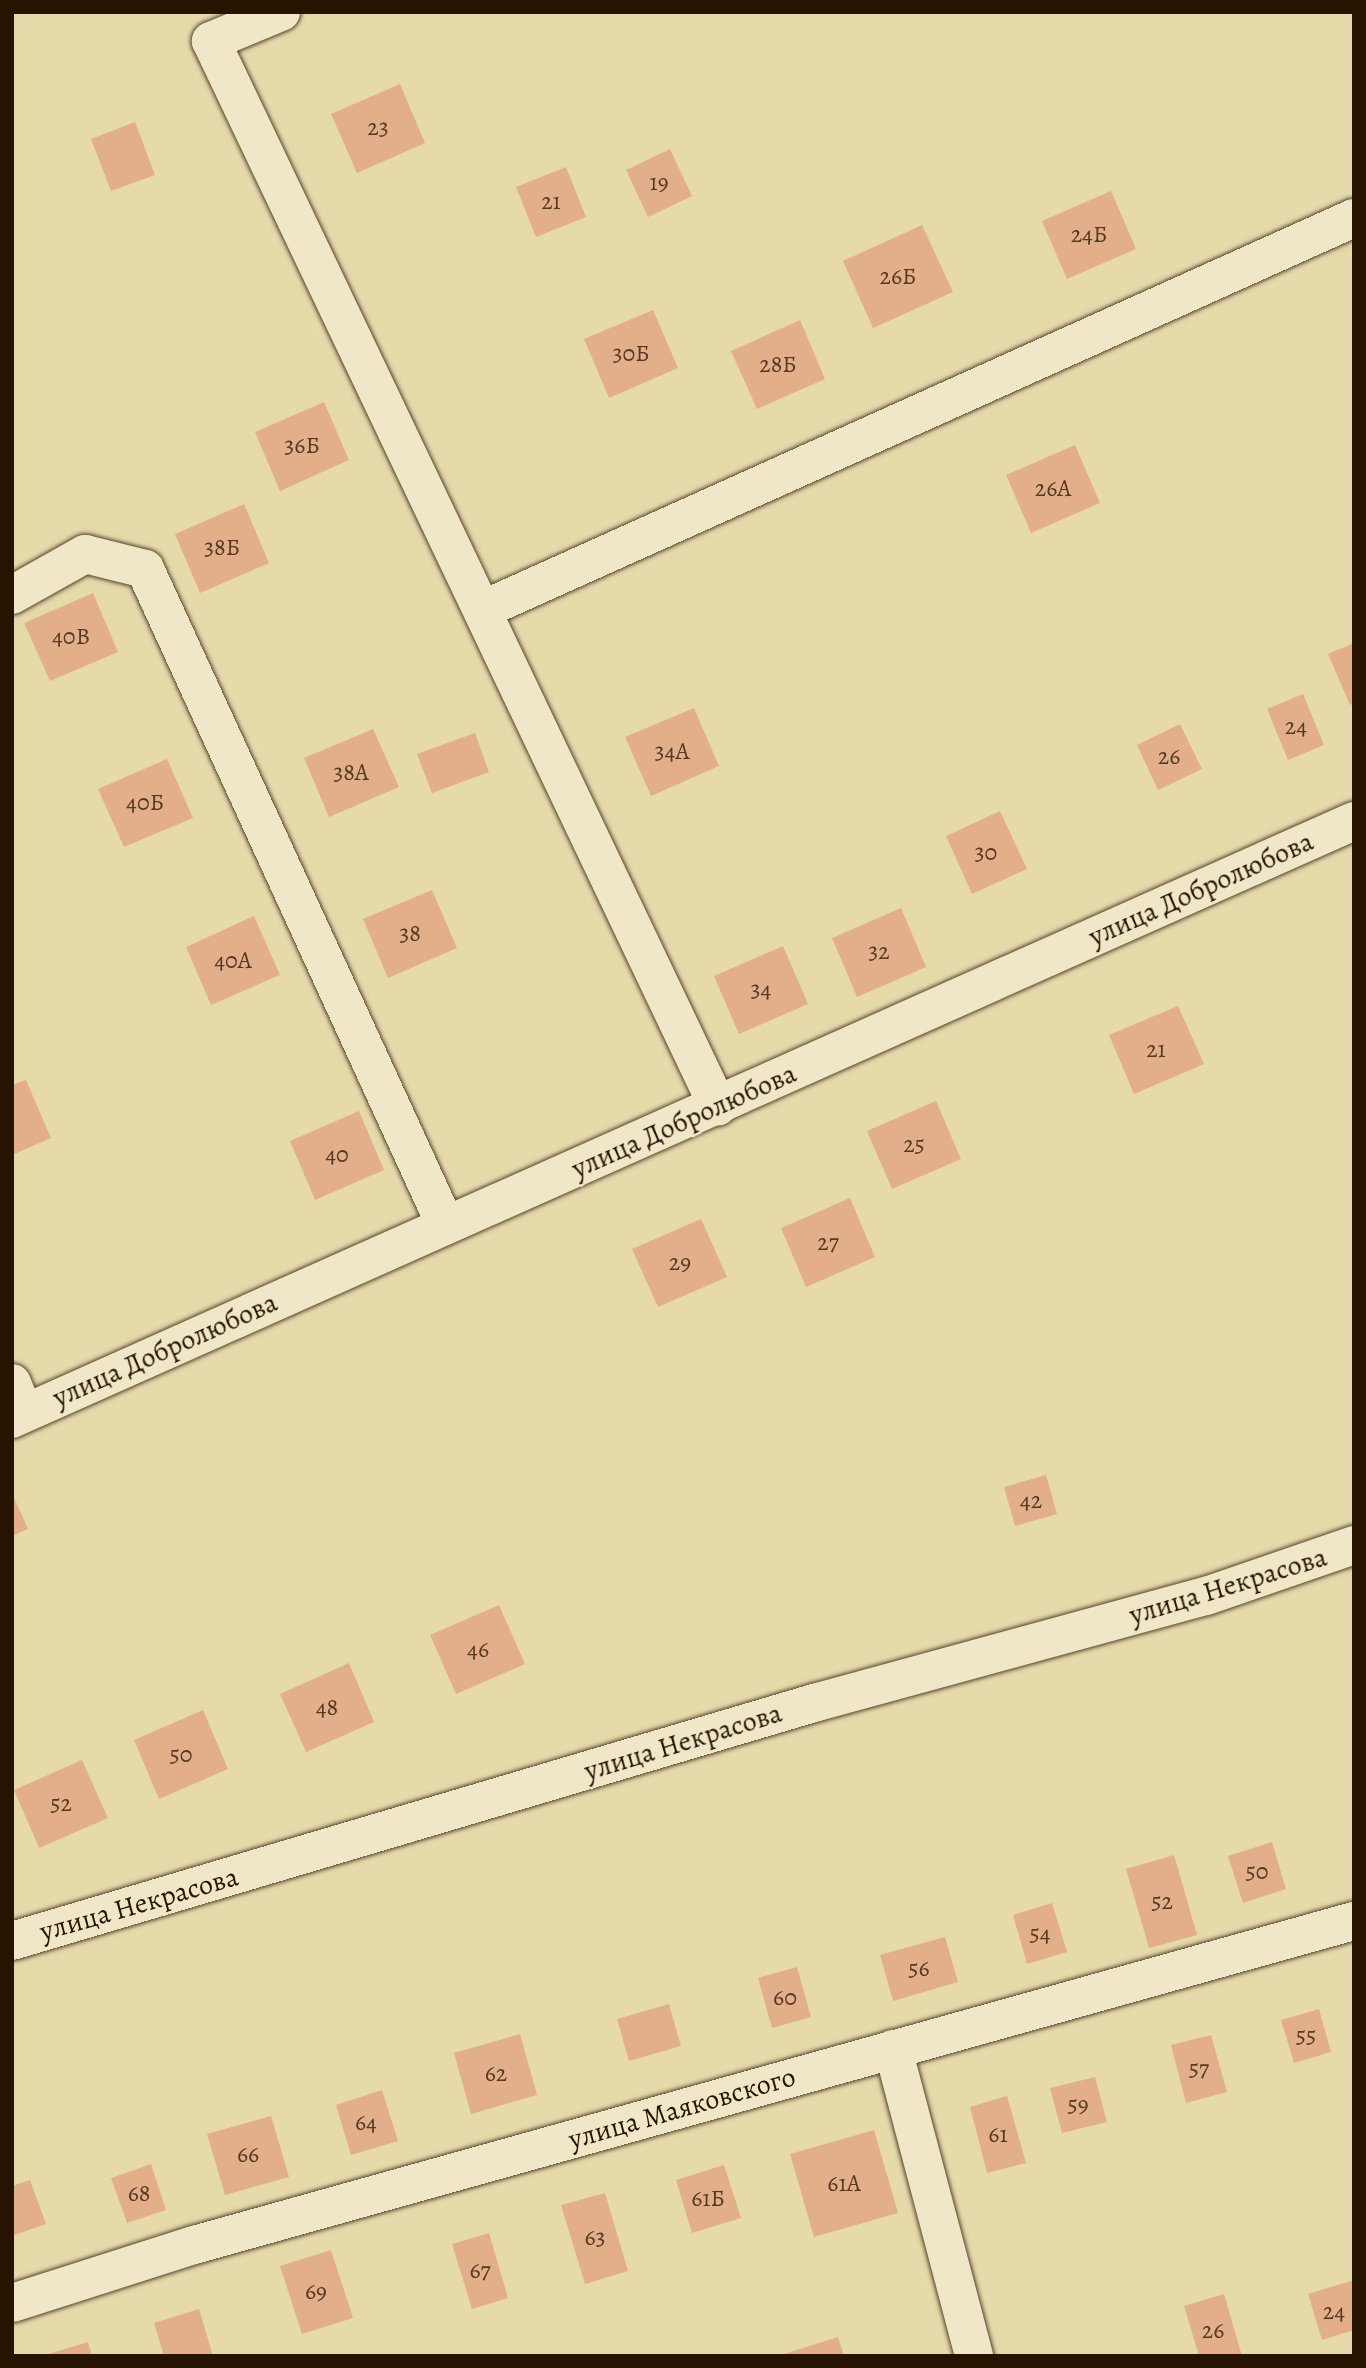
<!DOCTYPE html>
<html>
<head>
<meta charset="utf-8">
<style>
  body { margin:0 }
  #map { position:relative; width:1366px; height:2368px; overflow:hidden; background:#e6daab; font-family:Alegreya,serif }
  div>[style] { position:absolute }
  .building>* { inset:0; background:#e2af8a }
  .roads { filter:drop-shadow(0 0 2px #56452b) drop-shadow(0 0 2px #56452b) }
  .minor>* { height:38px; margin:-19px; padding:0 19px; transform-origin:19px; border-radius:19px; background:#efe7c8 }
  span { translate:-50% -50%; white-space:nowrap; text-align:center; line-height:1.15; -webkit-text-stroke:5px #efe7c8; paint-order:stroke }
  .number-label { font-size:24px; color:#553a22 }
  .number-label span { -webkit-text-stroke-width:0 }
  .street-label { font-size:28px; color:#261300 }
  .frame { position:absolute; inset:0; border:14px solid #261300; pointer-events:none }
</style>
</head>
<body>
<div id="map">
  <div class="building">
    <div style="clip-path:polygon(400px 84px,425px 143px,357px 173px,331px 114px)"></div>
    <div style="clip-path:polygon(135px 122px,155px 175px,111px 191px,91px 139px)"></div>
    <div style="clip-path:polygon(670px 149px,692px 196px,648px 217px,626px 170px)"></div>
    <div style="clip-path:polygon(566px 167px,586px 217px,536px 237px,516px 187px)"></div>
    <div style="clip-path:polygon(1111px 191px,1136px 249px,1067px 279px,1042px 221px)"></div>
    <div style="clip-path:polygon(922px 225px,953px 292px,873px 328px,843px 261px)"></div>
    <div style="clip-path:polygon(653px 310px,678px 368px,609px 398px,584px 339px)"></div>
    <div style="clip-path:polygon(800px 320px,825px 379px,757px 409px,731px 351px)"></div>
    <div style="clip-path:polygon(324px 402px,349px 460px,280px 491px,255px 432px)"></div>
    <div style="clip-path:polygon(1075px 445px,1100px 503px,1031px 533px,1006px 475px)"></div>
    <div style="clip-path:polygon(244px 504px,269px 563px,200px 593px,175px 534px)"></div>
    <div style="clip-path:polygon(93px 593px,118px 652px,50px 681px,24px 623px)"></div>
    <div style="clip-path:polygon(1354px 643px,1354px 703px,1350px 705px,1328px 654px)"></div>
    <div style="clip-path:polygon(1303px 694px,1324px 745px,1288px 760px,1267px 709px)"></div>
    <div style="clip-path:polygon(694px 708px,719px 766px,651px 796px,625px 737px)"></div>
    <div style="clip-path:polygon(1180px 724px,1202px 769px,1158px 790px,1137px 745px)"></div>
    <div style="clip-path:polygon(373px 729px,399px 787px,329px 817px,304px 758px)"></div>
    <div style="clip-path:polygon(475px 733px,489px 772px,432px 793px,417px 754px)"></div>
    <div style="clip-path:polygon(167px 759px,193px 818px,124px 847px,98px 789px)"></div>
    <div style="clip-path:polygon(1000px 811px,1027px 869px,972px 894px,946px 836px)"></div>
    <div style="clip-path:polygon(432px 890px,457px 948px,388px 978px,363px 919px)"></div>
    <div style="clip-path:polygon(901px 908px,926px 967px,857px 997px,832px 938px)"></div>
    <div style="clip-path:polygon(254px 916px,280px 975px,211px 1005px,186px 947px)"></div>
    <div style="clip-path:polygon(783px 946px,808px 1004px,739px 1034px,714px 976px)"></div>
    <div style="clip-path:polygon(1178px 1006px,1204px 1064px,1134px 1094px,1109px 1035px)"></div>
    <div style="clip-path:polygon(26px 1080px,51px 1138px,12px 1155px,12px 1085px)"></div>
    <div style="clip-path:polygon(936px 1101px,961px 1159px,892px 1189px,867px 1131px)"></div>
    <div style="clip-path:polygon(359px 1111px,384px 1170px,315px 1200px,290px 1141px)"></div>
    <div style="clip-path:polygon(850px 1198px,875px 1257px,806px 1287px,781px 1228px)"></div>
    <div style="clip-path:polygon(701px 1219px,727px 1277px,658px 1307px,632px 1249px)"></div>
    <div style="clip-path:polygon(1046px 1475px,1057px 1514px,1015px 1526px,1004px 1487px)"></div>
    <div style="clip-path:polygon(12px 1493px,28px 1529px,12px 1536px)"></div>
    <div style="clip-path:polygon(499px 1605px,525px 1664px,456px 1694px,430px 1635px)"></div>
    <div style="clip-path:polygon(349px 1663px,374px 1722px,306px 1752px,280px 1694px)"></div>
    <div style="clip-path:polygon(203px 1710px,228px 1769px,159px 1799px,134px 1740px)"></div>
    <div style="clip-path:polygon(82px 1760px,108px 1818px,39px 1848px,14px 1790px)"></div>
    <div style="clip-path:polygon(1272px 1842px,1286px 1889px,1243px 1903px,1228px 1856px)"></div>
    <div style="clip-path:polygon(1174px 1855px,1197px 1935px,1149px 1948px,1126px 1869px)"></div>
    <div style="clip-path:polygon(1052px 1903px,1067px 1952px,1027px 1964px,1013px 1915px)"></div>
    <div style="clip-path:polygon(945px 1937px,958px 1982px,893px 2001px,880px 1955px)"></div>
    <div style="clip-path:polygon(797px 1967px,811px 2017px,772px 2028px,758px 1978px)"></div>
    <div style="clip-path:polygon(669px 2004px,681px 2046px,629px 2061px,617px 2019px)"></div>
    <div style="clip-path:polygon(1319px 2009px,1331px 2052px,1294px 2063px,1281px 2020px)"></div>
    <div style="clip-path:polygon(520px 2034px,537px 2095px,471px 2114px,454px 2053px)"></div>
    <div style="clip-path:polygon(1211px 2035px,1227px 2092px,1186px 2103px,1171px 2045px)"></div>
    <div style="clip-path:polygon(1095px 2077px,1107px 2122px,1062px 2133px,1050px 2088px)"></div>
    <div style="clip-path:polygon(382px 2090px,398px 2141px,351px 2155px,336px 2105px)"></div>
    <div style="clip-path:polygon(1007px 2096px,1026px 2163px,987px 2173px,970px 2107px)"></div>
    <div style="clip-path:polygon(271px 2116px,289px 2177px,225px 2195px,207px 2134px)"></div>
    <div style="clip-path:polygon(874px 2130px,898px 2213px,814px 2237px,790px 2154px)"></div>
    <div style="clip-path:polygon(151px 2164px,166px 2210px,127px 2223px,111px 2178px)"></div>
    <div style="clip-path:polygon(724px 2165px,741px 2218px,692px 2233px,676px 2180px)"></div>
    <div style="clip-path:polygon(30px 2180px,46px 2224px,12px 2236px,12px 2186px)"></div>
    <div style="clip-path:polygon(605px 2193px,628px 2271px,585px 2284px,561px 2205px)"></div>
    <div style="clip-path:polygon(489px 2233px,508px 2298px,472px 2309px,452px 2244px)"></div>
    <div style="clip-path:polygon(331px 2250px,353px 2318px,302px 2334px,280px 2266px)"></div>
    <div style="clip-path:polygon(1354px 2280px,1354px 2330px,1322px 2340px,1308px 2294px)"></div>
    <div style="clip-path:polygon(1224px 2294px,1242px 2356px,1199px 2356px,1184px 2306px)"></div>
    <div style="clip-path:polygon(199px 2309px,213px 2356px,164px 2356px,154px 2323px)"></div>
    <div style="clip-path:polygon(838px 2337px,844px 2356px,781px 2356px,781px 2355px)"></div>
    <div style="clip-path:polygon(88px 2342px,92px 2356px,45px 2356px,45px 2355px)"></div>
  </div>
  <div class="roads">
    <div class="minor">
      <div style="left:281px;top:12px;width:76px;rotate:157.5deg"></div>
      <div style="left:211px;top:41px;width:1180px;rotate:64.56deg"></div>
      <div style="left:12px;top:595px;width:84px;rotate:-29.3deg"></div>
      <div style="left:85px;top:554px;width:62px;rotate:14deg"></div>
      <div style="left:145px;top:569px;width:720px;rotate:65.39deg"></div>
      <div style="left:482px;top:610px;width:956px;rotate:-24.21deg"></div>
      <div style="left:12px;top:1383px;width:32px;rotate:68deg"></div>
      <div style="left:12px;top:1419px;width:1469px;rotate:-24.02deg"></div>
      <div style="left:12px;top:1941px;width:837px;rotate:-16.53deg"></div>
      <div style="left:814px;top:1703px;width:406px;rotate:-15.3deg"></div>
      <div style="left:1206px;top:1596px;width:157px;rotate:-19deg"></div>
      <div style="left:893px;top:2049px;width:318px;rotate:75.2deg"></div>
      <div style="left:12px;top:2303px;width:191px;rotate:-17.7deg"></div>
      <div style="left:194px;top:2245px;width:1204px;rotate:-15.61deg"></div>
    </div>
  </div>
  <div class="number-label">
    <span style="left:378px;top:128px">23</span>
    <span style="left:659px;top:183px">19</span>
    <span style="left:551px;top:202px">21</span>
    <span style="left:1089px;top:235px">24Б</span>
    <span style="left:898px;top:277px">26Б</span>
    <span style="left:631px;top:354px">30Б</span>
    <span style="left:778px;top:365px">28Б</span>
    <span style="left:302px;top:446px">36Б</span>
    <span style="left:1053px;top:489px">26А</span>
    <span style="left:222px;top:548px">38Б</span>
    <span style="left:71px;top:637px">40В</span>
    <span style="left:1296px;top:727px">24</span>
    <span style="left:672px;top:752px">34А</span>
    <span style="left:1169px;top:757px">26</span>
    <span style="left:351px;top:773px">38А</span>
    <span style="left:145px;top:803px">40Б</span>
    <span style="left:986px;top:853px">30</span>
    <span style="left:410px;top:934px">38</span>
    <span style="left:879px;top:952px">32</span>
    <span style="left:233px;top:961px">40А</span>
    <span style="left:761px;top:990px">34</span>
    <span style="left:1156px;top:1050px">21</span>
    <span style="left:914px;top:1145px">25</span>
    <span style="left:337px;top:1155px">40</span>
    <span style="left:828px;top:1243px">27</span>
    <span style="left:680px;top:1263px">29</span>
    <span style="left:1031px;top:1501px">42</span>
    <span style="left:478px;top:1650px">46</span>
    <span style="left:327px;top:1708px">48</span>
    <span style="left:181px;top:1755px">50</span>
    <span style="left:61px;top:1804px">52</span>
    <span style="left:1257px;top:1872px">50</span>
    <span style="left:1162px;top:1902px">52</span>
    <span style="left:1040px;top:1934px">54</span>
    <span style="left:919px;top:1969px">56</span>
    <span style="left:785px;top:1998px">60</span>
    <span style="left:1306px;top:2036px">55</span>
    <span style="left:1199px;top:2069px">57</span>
    <span style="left:496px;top:2074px">62</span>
    <span style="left:1078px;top:2105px">59</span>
    <span style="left:366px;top:2123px">64</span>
    <span style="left:998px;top:2135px">61</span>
    <span style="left:248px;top:2155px">66</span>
    <span style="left:844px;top:2184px">61А</span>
    <span style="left:139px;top:2194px">68</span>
    <span style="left:708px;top:2199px">61Б</span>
    <span style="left:595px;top:2238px">63</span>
    <span style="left:480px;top:2271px">67</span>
    <span style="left:316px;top:2292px">69</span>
    <span style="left:1334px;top:2312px">24</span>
    <span style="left:1213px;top:2331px">26</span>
  </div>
  <div class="street-label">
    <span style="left:1201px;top:889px;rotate:-24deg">улица Добролюбова</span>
    <span style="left:684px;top:1121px;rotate:-24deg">улица Добролюбова</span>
    <span style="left:165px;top:1350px;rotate:-24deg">улица Добролюбова</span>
    <span style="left:1228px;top:1586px;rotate:-17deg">улица Некрасова</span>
    <span style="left:683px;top:1742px;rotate:-17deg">улица Некрасова</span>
    <span style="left:139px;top:1904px;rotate:-16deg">улица Некрасова</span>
    <span style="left:682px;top:2108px;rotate:-16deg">улица Маяковского</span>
  </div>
  <div class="frame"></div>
</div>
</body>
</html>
